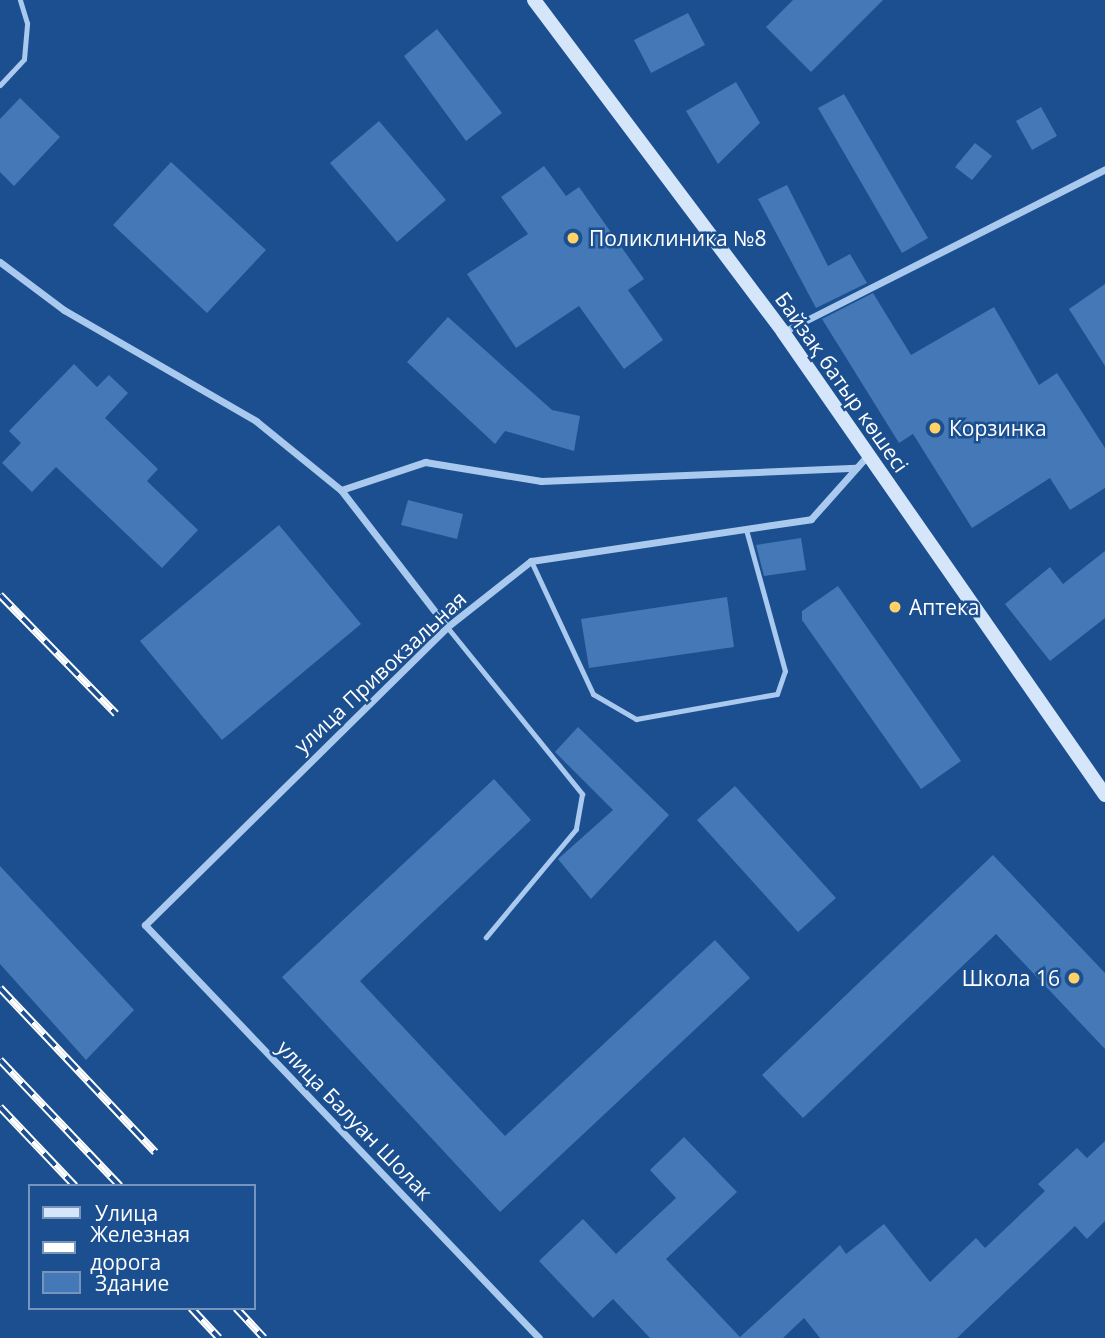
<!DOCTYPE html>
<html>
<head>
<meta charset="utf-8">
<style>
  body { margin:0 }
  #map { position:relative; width:1105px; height:1338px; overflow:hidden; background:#1b4f8f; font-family:"Open Sans",sans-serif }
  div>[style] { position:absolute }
  .building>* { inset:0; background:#4478b7 }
  .lane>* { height:5px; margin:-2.5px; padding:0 2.5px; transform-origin:2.5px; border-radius:2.5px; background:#a9c9ee }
  .street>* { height:7px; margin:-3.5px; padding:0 3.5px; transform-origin:3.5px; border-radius:3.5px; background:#a9c9ee }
  .secondary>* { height:14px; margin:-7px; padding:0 7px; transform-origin:7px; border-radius:7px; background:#d6e6fa }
  .rail>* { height:8px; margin-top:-4px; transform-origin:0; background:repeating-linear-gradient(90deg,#1b4f8f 0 16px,#fff 0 32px); box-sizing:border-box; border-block:2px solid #fff }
  .dots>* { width:19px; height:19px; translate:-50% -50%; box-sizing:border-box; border:4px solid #1b4f8f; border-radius:50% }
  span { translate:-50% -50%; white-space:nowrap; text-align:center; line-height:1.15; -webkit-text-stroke:5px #1b4f8f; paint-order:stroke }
  .poi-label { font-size:21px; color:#fff }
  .left { translate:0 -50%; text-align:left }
  .right { translate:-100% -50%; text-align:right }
  .street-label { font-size:21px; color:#fff }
  .legend { position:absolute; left:28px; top:1184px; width:228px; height:126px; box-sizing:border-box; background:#1b4f8f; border:2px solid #7695bc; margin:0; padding:9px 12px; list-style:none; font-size:21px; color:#fff }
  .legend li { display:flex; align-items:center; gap:14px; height:35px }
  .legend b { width:35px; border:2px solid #7695bc }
</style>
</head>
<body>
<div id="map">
  <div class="building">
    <div style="clip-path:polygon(793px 0,883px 0,811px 72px,766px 27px)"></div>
    <div style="clip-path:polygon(688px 13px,705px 45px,651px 73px,634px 40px)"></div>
    <div style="clip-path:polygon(437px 29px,502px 113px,466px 141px,404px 56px)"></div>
    <div style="clip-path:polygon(736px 82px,760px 123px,718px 164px,686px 111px)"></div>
    <div style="clip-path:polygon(844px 94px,928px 238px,902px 253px,818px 108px)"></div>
    <div style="clip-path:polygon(20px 98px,60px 137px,14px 186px,0 172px,0 119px)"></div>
    <div style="clip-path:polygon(1041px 107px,1057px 136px,1032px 150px,1016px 121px)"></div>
    <div style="clip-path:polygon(379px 121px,446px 200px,397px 242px,330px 163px)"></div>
    <div style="clip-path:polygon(975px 143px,992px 156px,972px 180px,955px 167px)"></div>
    <div style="clip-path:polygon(171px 162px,266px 250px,207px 313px,113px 225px)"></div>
    <div style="clip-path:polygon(544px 166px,566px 196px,579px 187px,644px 279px,628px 290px,663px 340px,624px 369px,579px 306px,516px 348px,467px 274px,528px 234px,501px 197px)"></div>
    <div style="clip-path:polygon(787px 185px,828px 266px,850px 254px,867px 283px,816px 308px,758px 199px)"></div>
    <div style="clip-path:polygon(1105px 284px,1105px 366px,1069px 309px)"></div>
    <div style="clip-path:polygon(873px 293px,911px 355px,994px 307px,1039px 385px,1057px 373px,1105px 448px,1105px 488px,1070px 510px,1050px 478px,972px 528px,913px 434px,899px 443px,822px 319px)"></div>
    <div style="clip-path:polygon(448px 317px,552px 410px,580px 416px,574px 451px,505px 431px,495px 444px,407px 362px)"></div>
    <div style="clip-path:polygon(74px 364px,97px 387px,109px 375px,128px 393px,105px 418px,158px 469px,147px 481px,198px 530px,162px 568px,56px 467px,32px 492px,2px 463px,21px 443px,9px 431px)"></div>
    <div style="clip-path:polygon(408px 500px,463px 514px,457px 539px,401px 525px)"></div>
    <div style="clip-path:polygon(279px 525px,361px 624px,222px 740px,140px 641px)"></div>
    <div style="clip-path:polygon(801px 538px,806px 570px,764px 576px,756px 545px)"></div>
    <div style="clip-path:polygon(1105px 551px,1105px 618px,1050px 661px,1005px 604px,1050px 567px,1063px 584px)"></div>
    <div style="clip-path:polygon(838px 586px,961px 761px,921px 789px,802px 620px,802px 611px)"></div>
    <div style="clip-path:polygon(727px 597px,734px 647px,589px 668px,581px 619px)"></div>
    <div style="clip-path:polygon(578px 727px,669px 815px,591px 899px,558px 859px,613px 810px,555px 752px)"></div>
    <div style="clip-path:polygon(494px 779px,531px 820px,360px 981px,505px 1136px,715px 940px,750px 978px,500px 1212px,282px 977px)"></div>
    <div style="clip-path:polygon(735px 786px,836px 898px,798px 932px,697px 820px)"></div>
    <div style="clip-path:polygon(993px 855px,1105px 973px,1105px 1049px,996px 934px,803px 1118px,762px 1075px)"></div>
    <div style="clip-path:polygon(0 866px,134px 1010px,86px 1060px,0 964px)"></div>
    <div style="clip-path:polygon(684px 1137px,737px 1192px,666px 1259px,740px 1337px,840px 1245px,846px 1254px,884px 1224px,930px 1282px,976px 1238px,985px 1248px,1045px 1191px,1038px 1184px,1077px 1148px,1087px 1158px,1105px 1141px,1105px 1221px,1087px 1239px,1075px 1226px,957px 1338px,820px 1338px,804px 1318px,783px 1338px,650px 1338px,613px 1299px,593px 1318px,539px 1261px,583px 1219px,616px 1254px,676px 1198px,650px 1170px)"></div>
  </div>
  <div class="lane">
    <div style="left:0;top:85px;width:35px;rotate:-47deg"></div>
    <div style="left:24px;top:59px;width:36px;rotate:-85deg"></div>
    <div style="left:27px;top:23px;width:24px;rotate:-107deg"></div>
    <div style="left:531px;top:561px;width:147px;rotate:65deg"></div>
    <div style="left:593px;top:694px;width:50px;rotate:30.2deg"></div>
    <div style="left:636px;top:719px;width:143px;rotate:-10.1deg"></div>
    <div style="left:777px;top:694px;width:24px;rotate:-71deg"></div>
    <div style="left:785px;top:671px;width:147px;rotate:-105.4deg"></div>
    <div style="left:447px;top:627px;width:215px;rotate:51deg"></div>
    <div style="left:582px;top:794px;width:36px;rotate:100deg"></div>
    <div style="left:576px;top:829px;width:141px;rotate:129.8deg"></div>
  </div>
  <div class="street">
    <div style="left:0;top:262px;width:80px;rotate:36.9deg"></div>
    <div style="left:64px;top:310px;width:222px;rotate:30deg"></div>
    <div style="left:256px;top:421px;width:109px;rotate:39.1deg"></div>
    <div style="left:341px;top:490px;width:173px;rotate:52.3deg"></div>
    <div style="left:783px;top:332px;width:361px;rotate:-26.8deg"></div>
    <div style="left:341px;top:490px;width:89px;rotate:-18.4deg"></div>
    <div style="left:425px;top:462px;width:118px;rotate:9.3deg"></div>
    <div style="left:541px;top:481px;width:315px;rotate:-2.4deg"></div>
    <div style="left:539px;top:1338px;width:571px;rotate:-133.65deg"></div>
    <div style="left:145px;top:925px;width:424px;rotate:-44.6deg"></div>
    <div style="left:447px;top:627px;width:107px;rotate:-38.2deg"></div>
    <div style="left:531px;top:561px;width:283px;rotate:-8.5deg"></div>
    <div style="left:811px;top:519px;width:86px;rotate:-48.3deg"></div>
  </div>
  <div class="secondary">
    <div style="left:534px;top:0;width:415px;rotate:53.1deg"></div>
    <div style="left:783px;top:332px;width:564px;rotate:55.18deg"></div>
  </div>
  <div class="rail">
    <div style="left:0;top:595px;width:166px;rotate:45.7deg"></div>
    <div style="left:0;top:988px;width:226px;rotate:46.6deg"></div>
    <div style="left:0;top:1060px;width:174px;rotate:46.4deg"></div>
    <div style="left:0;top:1107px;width:109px;rotate:46.5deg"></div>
    <div style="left:191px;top:1308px;width:41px;rotate:47deg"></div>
    <div style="left:236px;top:1308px;width:41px;rotate:47deg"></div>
  </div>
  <div class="dots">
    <div style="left:573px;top:238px;background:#ffd166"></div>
    <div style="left:935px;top:428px;background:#ffd166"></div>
    <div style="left:895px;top:607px;background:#ffd166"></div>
    <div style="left:1074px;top:978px;background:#ffd166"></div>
  </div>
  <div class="poi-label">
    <span class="left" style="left:589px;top:238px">Поликлиника №8</span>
    <span class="left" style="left:949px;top:428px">Корзинка</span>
    <span class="left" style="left:909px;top:607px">Аптека</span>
    <span class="right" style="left:1060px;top:978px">Школа 16</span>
  </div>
  <div class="street-label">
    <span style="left:842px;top:382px;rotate:55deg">Байзақ батыр көшесі</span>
    <span style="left:380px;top:672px;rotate:-43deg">улица Привокзальная</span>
    <span style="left:355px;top:1120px;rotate:46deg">улица Балуан Шолак</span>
  </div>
  <ul class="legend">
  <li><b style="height:9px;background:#d6e6fa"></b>Улица</li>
  <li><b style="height:9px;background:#fff"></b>Железная дорога</li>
  <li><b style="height:19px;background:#4478b7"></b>Здание</li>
  </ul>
</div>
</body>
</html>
